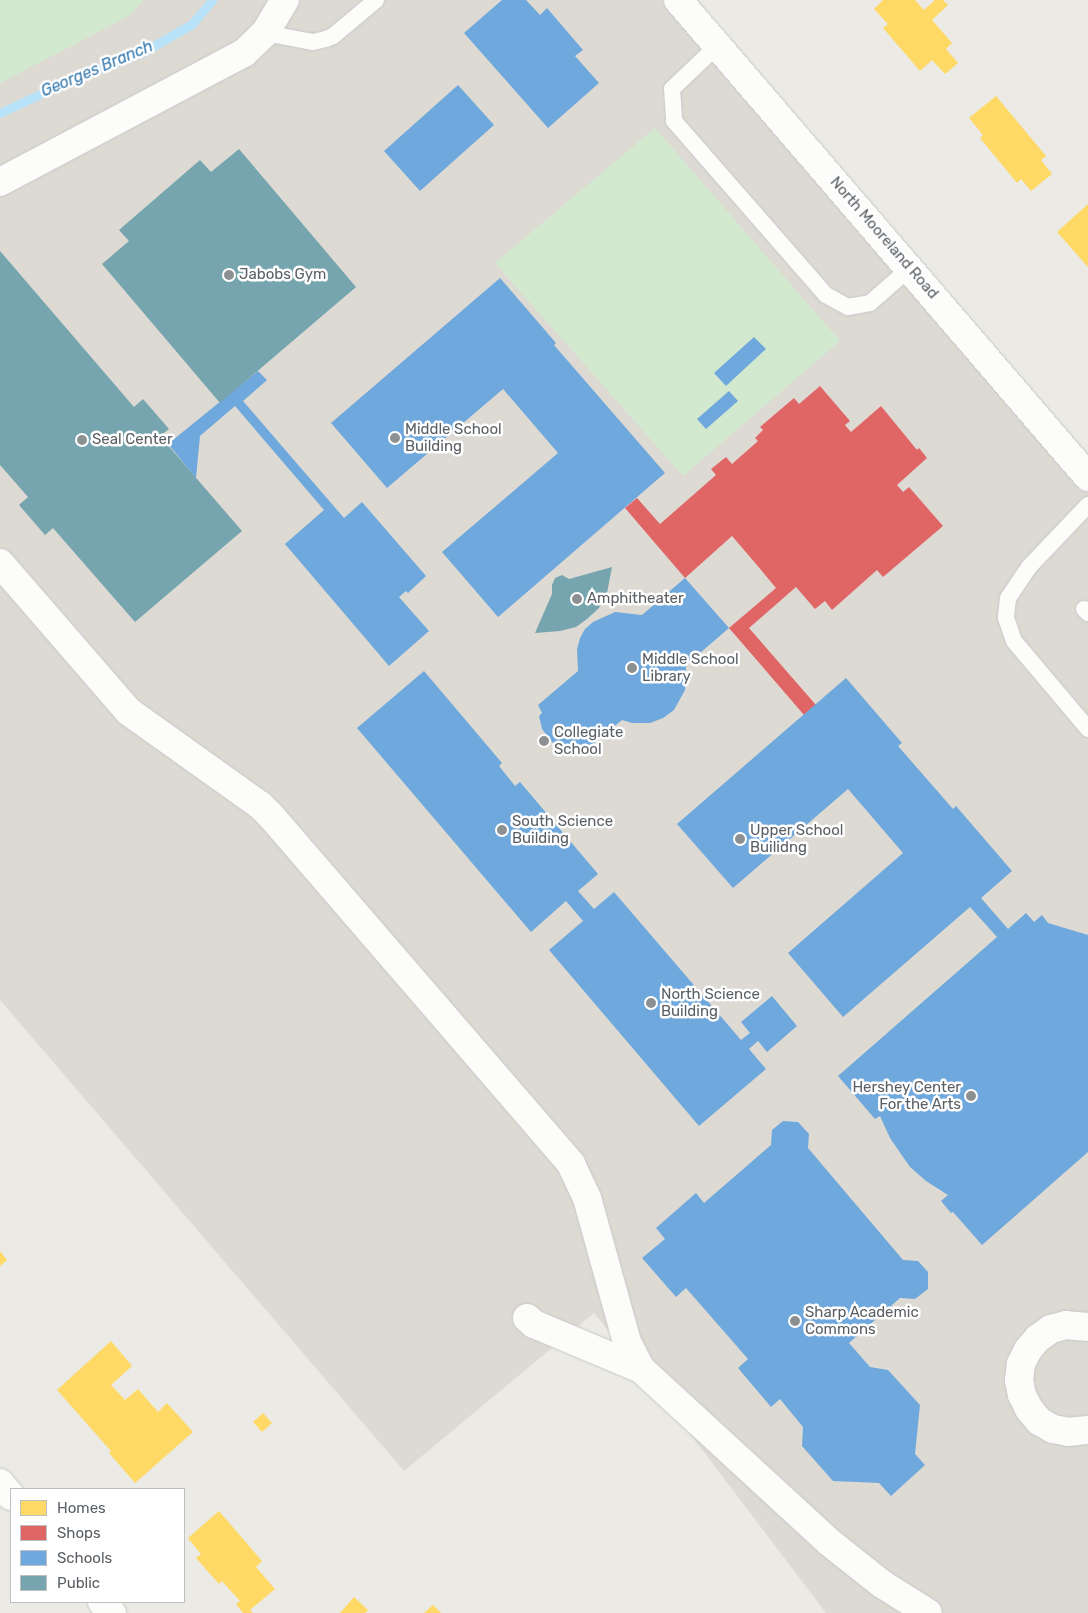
<!DOCTYPE html>
<html>
<head>
<meta charset="utf-8">
<style>
  body { margin:0 }
  #map { position:relative; width:1088px; height:1613px; overflow:hidden; background:#ebeae5; font-family:Rubik,sans-serif }
  div>[style] { position:absolute }
  .education>* { inset:0; background:#dddad4 }
  .green>* { inset:0; background:#d3e9cf }
  .homes>* { inset:0; background:#ffd966 }
  .shops>* { inset:0; background:#e06666 }
  .schools>* { inset:0; background:#6fa8dc }
  .public>* { inset:0; background:#76a5af }
  .stream>* { height:9px; margin:-4.5px; padding:0 4.5px; transform-origin:4.5px; border-radius:4.5px; background:#b7e2f7 }
  .roads { filter:drop-shadow(0 0 1px #c8c8c7) drop-shadow(0 0 1px #c8c8c7) }
  .lane>* { height:16px; margin:-8px; padding:0 8px; transform-origin:8px; border-radius:8px; background:#fcfcfb }
  .street>* { height:28px; margin:-14px; padding:0 14px; transform-origin:14px; border-radius:14px; background:#fcfcfb }
  .secondary>* { height:28px; margin:-14px; padding:0 14px; transform-origin:14px; border-radius:14px; background:#fcfcfb }
  .dots>* { width:14px; height:14px; translate:-50% -50%; box-sizing:border-box; border:2px solid #fff; border-radius:50% }
  span { translate:-50% -50%; white-space:nowrap; text-align:center; line-height:1.15; -webkit-text-stroke:5px #fff; paint-order:stroke }
  .street-label { font-size:15px; color:#5a5f64 }
  .poi-label { font-size:15px; color:#5a5f64 }
  .left { translate:0 -50%; text-align:left }
  .right { translate:-100% -50%; text-align:right }
  .water-label { font-size:16px; color:#367aae; font-style:italic }
  .legend { position:absolute; left:10px; top:1488px; width:175px; height:115px; box-sizing:border-box; background:#fff; border:1px solid #bdbfc1; margin:0; padding:6px 9px; list-style:none; font-size:15px; color:#5a5f64 }
  .legend li { display:flex; align-items:center; gap:10px; height:25px }
  .legend b { width:25px; border:1px solid #bdbfc1 }
</style>
</head>
<body>
<div id="map">
  <div class="education">
    <div style="clip-path:polygon(0 0,673px 0,1088px 482px,1088px 1613px,826px 1613px,641px 1369px,594px 1313px,404px 1471px,0 1000px)"></div>
  </div>
  <div class="green">
    <div style="clip-path:polygon(0 0,144px 0,129px 16px,0 83px)"></div>
    <div style="clip-path:polygon(655px 128px,840px 341px,683px 476px,495px 263px)"></div>
  </div>
  <div class="homes">
    <div style="clip-path:polygon(883px 0,915px 0,924px 10px,935px 0,943px 0,948px 5px,932px 20px,952px 43px,946px 49px,958px 63px,945px 74px,932px 60px,920px 71px,883px 28px,888px 24px,874px 9px)"></div>
    <div style="clip-path:polygon(996px 96px,1046px 156px,1041px 160px,1052px 174px,1031px 191px,1021px 179px,1017px 183px,980px 138px,983px 135px,969px 118px)"></div>
    <div style="clip-path:polygon(1088px 204px,1088px 267px,1057px 232px)"></div>
    <div style="clip-path:polygon(0 1251px,7px 1260px,0 1266px)"></div>
    <div style="clip-path:polygon(111px 1341px,132px 1366px,111px 1385px,125px 1400px,138px 1389px,158px 1412px,167px 1403px,193px 1432px,135px 1483px,109px 1453px,111px 1451px,57px 1390px)"></div>
    <div style="clip-path:polygon(263px 1413px,272px 1423px,262px 1432px,253px 1422px)"></div>
    <div style="clip-path:polygon(219px 1511px,262px 1561px,256px 1567px,275px 1589px,250px 1610px,253px 1613px,243px 1613px,236px 1604px,240px 1601px,222px 1581px,219px 1584px,196px 1558px,201px 1554px,188px 1538px)"></div>
    <div style="clip-path:polygon(354px 1597px,368px 1610px,365px 1613px,340px 1613px)"></div>
    <div style="clip-path:polygon(433px 1605px,441px 1613px,424px 1613px)"></div>
  </div>
  <div class="shops">
    <div style="clip-path:polygon(820px 386px,850px 421px,845px 425px,851px 432px,881px 406px,917px 450px,919px 448px,927px 458px,897px 485px,903px 492px,909px 487px,943px 526px,883px 577px,877px 570px,832px 610px,825px 601px,815px 609px,796px 587px,749px 628px,816px 705px,804px 715px,729px 628px,776px 588px,756px 564px,732px 536px,685px 578px,625px 508px,637px 498px,660px 524px,716px 475px,711px 469px,726px 457px,732px 464px,758px 441px,755px 438px,763px 430px,760px 427px,794px 398px,799px 404px)"></div>
  </div>
  <div class="schools">
    <div style="clip-path:polygon(502px 0,526px 0,540px 15px,547px 8px,583px 50px,575px 56px,599px 83px,548px 128px,464px 33px)"></div>
    <div style="clip-path:polygon(458px 85px,494px 125px,420px 191px,384px 151px)"></div>
    <div style="clip-path:polygon(500px 278px,556px 343px,554px 345px,665px 473px,498px 617px,442px 552px,558px 453px,503px 389px,387px 488px,331px 423px)"></div>
    <div style="clip-path:polygon(754px 337px,766px 349px,726px 386px,714px 373px)"></div>
    <div style="clip-path:polygon(258px 371px,267px 380px,243px 401px,344px 518px,362px 502px,426px 576px,408px 593px,406px 591px,399px 597px,429px 631px,389px 666px,285px 544px,324px 510px,235px 406px,200px 436px,196px 478px,168px 444px)"></div>
    <div style="clip-path:polygon(729px 391px,738px 401px,706px 429px,697px 419px)"></div>
    <div style="clip-path:polygon(685px 578px,729px 628px,686px 665px,685px 690px,674px 710px,663px 718px,650px 723px,632px 723px,622px 720px,581px 754px,575px 747px,570px 750px,564px 749px,553px 743px,542px 729px,539px 716px,542px 713px,538px 705px,578px 671px,577px 649px,580px 638px,585px 629px,593px 622px,615px 612px,642px 615px)"></div>
    <div style="clip-path:polygon(424px 671px,502px 763px,499px 766px,515px 786px,520px 782px,598px 874px,578px 891px,594px 909px,614px 892px,741px 1040px,750px 1033px,741px 1022px,772px 996px,797px 1026px,767px 1052px,758px 1041px,749px 1049px,766px 1069px,699px 1126px,549px 950px,583px 921px,566px 901px,531px 932px,357px 728px)"></div>
    <div style="clip-path:polygon(846px 678px,902px 743px,898px 746px,953px 809px,956px 806px,1012px 871px,981px 898px,1008px 929px,1026px 913px,1034px 922px,1042px 915px,1048px 923px,1088px 935px,1088px 1152px,982px 1245px,953px 1212px,951px 1213px,941px 1201px,948px 1195px,926px 1181px,910px 1167px,890px 1138px,880px 1116px,875px 1119px,838px 1076px,997px 937px,970px 907px,843px 1017px,788px 953px,903px 853px,848px 789px,733px 888px,677px 824px)"></div>
    <div style="clip-path:polygon(783px 1121px,798px 1122px,809px 1134px,808px 1148px,903px 1260px,918px 1261px,928px 1272px,928px 1289px,915px 1299px,900px 1298px,849px 1343px,870px 1367px,888px 1370px,920px 1405px,915px 1454px,925px 1465px,891px 1496px,879px 1483px,833px 1481px,802px 1446px,803px 1427px,780px 1399px,771px 1407px,738px 1368px,748px 1359px,686px 1288px,676px 1297px,642px 1258px,665px 1239px,656px 1228px,696px 1193px,704px 1203px,771px 1145px,772px 1130px)"></div>
  </div>
  <div class="public">
    <div style="clip-path:polygon(239px 149px,356px 287px,220px 403px,102px 264px,129px 241px,119px 230px,200px 160px,211px 172px)"></div>
    <div style="clip-path:polygon(0 251px,134px 407px,143px 399px,169px 429px,160px 436px,242px 531px,135px 622px,53px 528px,45px 535px,19px 505px,28px 497px,0 465px)"></div>
    <div style="clip-path:polygon(612px 567px,607px 593px,599px 608px,587px 619px,576px 627px,560px 631px,535px 633px,552px 594px,552px 585px,555px 578px,562px 575px,569px 579px)"></div>
  </div>
  <div class="stream">
    <div style="left:0;top:113px;width:82px;rotate:-25.3deg"></div>
    <div style="left:74px;top:78px;width:74px;rotate:-20.6deg"></div>
    <div style="left:143px;top:52px;width:56px;rotate:-29.7deg"></div>
    <div style="left:192px;top:24px;width:31px;rotate:-50deg"></div>
  </div>
  <div class="roads">
    <div class="lane">
      <div style="left:265px;top:33px;width:49px;rotate:10.6deg"></div>
      <div style="left:313px;top:42px;width:13px;rotate:-13deg"></div>
      <div style="left:326px;top:39px;width:8px;rotate:-23deg"></div>
      <div style="left:333px;top:36px;width:56px;rotate:-39.9deg"></div>
      <div style="left:717px;top:46px;width:62px;rotate:136.3deg"></div>
      <div style="left:672px;top:89px;width:32px;rotate:86deg"></div>
      <div style="left:674px;top:121px;width:231px;rotate:48.9deg"></div>
      <div style="left:826px;top:295px;width:25px;rotate:29deg"></div>
      <div style="left:848px;top:307px;width:22px;rotate:-10deg"></div>
      <div style="left:870px;top:303px;width:53px;rotate:-41.2deg"></div>
      <div style="left:1088px;top:505px;width:86px;rotate:133.6deg"></div>
      <div style="left:1029px;top:567px;width:37px;rotate:124deg"></div>
      <div style="left:1008px;top:598px;width:20px;rotate:96deg"></div>
      <div style="left:1006px;top:618px;width:24px;rotate:71deg"></div>
      <div style="left:1014px;top:641px;width:115px;rotate:49.9deg"></div>
      <div style="left:1084px;top:609px;width:6px;rotate:45deg"></div>
    </div>
    <div class="street">
      <div style="left:0;top:182px;width:276px;rotate:-27.9deg"></div>
      <div style="left:244px;top:53px;width:29px;rotate:-44deg"></div>
      <div style="left:265px;top:33px;width:39px;rotate:-59deg"></div>
      <div style="left:0;top:563px;width:196px;rotate:49.1deg"></div>
      <div style="left:128px;top:711px;width:162px;rotate:35.5deg"></div>
      <div style="left:260px;top:805px;width:16px;rotate:45deg"></div>
      <div style="left:271px;top:816px;width:459px;rotate:49.2deg"></div>
      <div style="left:571px;top:1164px;width:38px;rotate:65deg"></div>
      <div style="left:587px;top:1198px;width:149px;rotate:74.5deg"></div>
      <div style="left:627px;top:1342px;width:30px;rotate:63deg"></div>
      <div style="left:641px;top:1369px;width:255px;rotate:42.6deg"></div>
      <div style="left:829px;top:1542px;width:68px;rotate:38.4deg"></div>
      <div style="left:882px;top:1584px;width:54px;rotate:32.2deg"></div>
      <div style="left:527px;top:1318px;width:9px;rotate:41deg"></div>
      <div style="left:534px;top:1324px;width:116px;rotate:22.8deg"></div>
      <div style="left:1088px;top:1327px;width:22px;rotate:-175deg"></div>
      <div style="left:1066px;top:1325px;width:16px;rotate:165deg"></div>
      <div style="left:1051px;top:1329px;width:16px;rotate:145deg"></div>
      <div style="left:1038px;top:1338px;width:16px;rotate:130deg"></div>
      <div style="left:1028px;top:1350px;width:16px;rotate:117deg"></div>
      <div style="left:1021px;top:1364px;width:16px;rotate:97deg"></div>
      <div style="left:1019px;top:1380px;width:15px;rotate:79deg"></div>
      <div style="left:1022px;top:1395px;width:16px;rotate:63deg"></div>
      <div style="left:1029px;top:1409px;width:16px;rotate:50deg"></div>
      <div style="left:1039px;top:1421px;width:16px;rotate:30deg"></div>
      <div style="left:1053px;top:1429px;width:15px;rotate:11deg"></div>
      <div style="left:1068px;top:1432px;width:20px;rotate:-6deg"></div>
      <div style="left:0;top:1483px;width:17px;rotate:50deg"></div>
      <div style="left:102px;top:1602px;width:15px;rotate:48deg"></div>
    </div>
    <div class="secondary">
      <div style="left:678px;top:0;width:629px;rotate:49.32deg"></div>
    </div>
  </div>
  <div class="dots">
    <div style="left:229px;top:275px;background:#8d9091"></div>
    <div style="left:395px;top:438px;background:#8d9091"></div>
    <div style="left:82px;top:440px;background:#8d9091"></div>
    <div style="left:577px;top:599px;background:#8d9091"></div>
    <div style="left:632px;top:668px;background:#8d9091"></div>
    <div style="left:544px;top:741px;background:#8d9091"></div>
    <div style="left:502px;top:830px;background:#8d9091"></div>
    <div style="left:740px;top:839px;background:#8d9091"></div>
    <div style="left:651px;top:1003px;background:#8d9091"></div>
    <div style="left:971px;top:1096px;background:#8d9091"></div>
    <div style="left:795px;top:1321px;background:#8d9091"></div>
  </div>
  <div class="street-label">
    <span style="left:884px;top:238px;rotate:49deg">North Mooreland Road</span>
  </div>
  <div class="poi-label">
    <span class="left" style="left:239px;top:275px">Jabobs Gym</span>
    <span class="left" style="left:405px;top:438px">Middle School<br>Building</span>
    <span class="left" style="left:92px;top:440px">Seal Center</span>
    <span class="left" style="left:587px;top:599px">Amphitheater</span>
    <span class="left" style="left:642px;top:668px">Middle School<br>Library</span>
    <span class="left" style="left:554px;top:741px">Collegiate<br>School</span>
    <span class="left" style="left:512px;top:830px">South Science<br>Building</span>
    <span class="left" style="left:750px;top:839px">Upper School<br>Builidng</span>
    <span class="left" style="left:661px;top:1003px">North Science<br>Building</span>
    <span class="right" style="left:961px;top:1096px">Hershey Center<br>For the Arts</span>
    <span class="left" style="left:805px;top:1321px">Sharp Academic<br>Commons</span>
  </div>
  <div class="water-label">
    <span style="left:97px;top:69px;rotate:-23deg">Georges Branch</span>
  </div>
  <ul class="legend">
  <li><b style="height:14px;background:#ffd966"></b>Homes</li>
  <li><b style="height:14px;background:#e06666"></b>Shops</li>
  <li><b style="height:14px;background:#6fa8dc"></b>Schools</li>
  <li><b style="height:14px;background:#76a5af"></b>Public</li>
  </ul>
</div>
</body>
</html>
